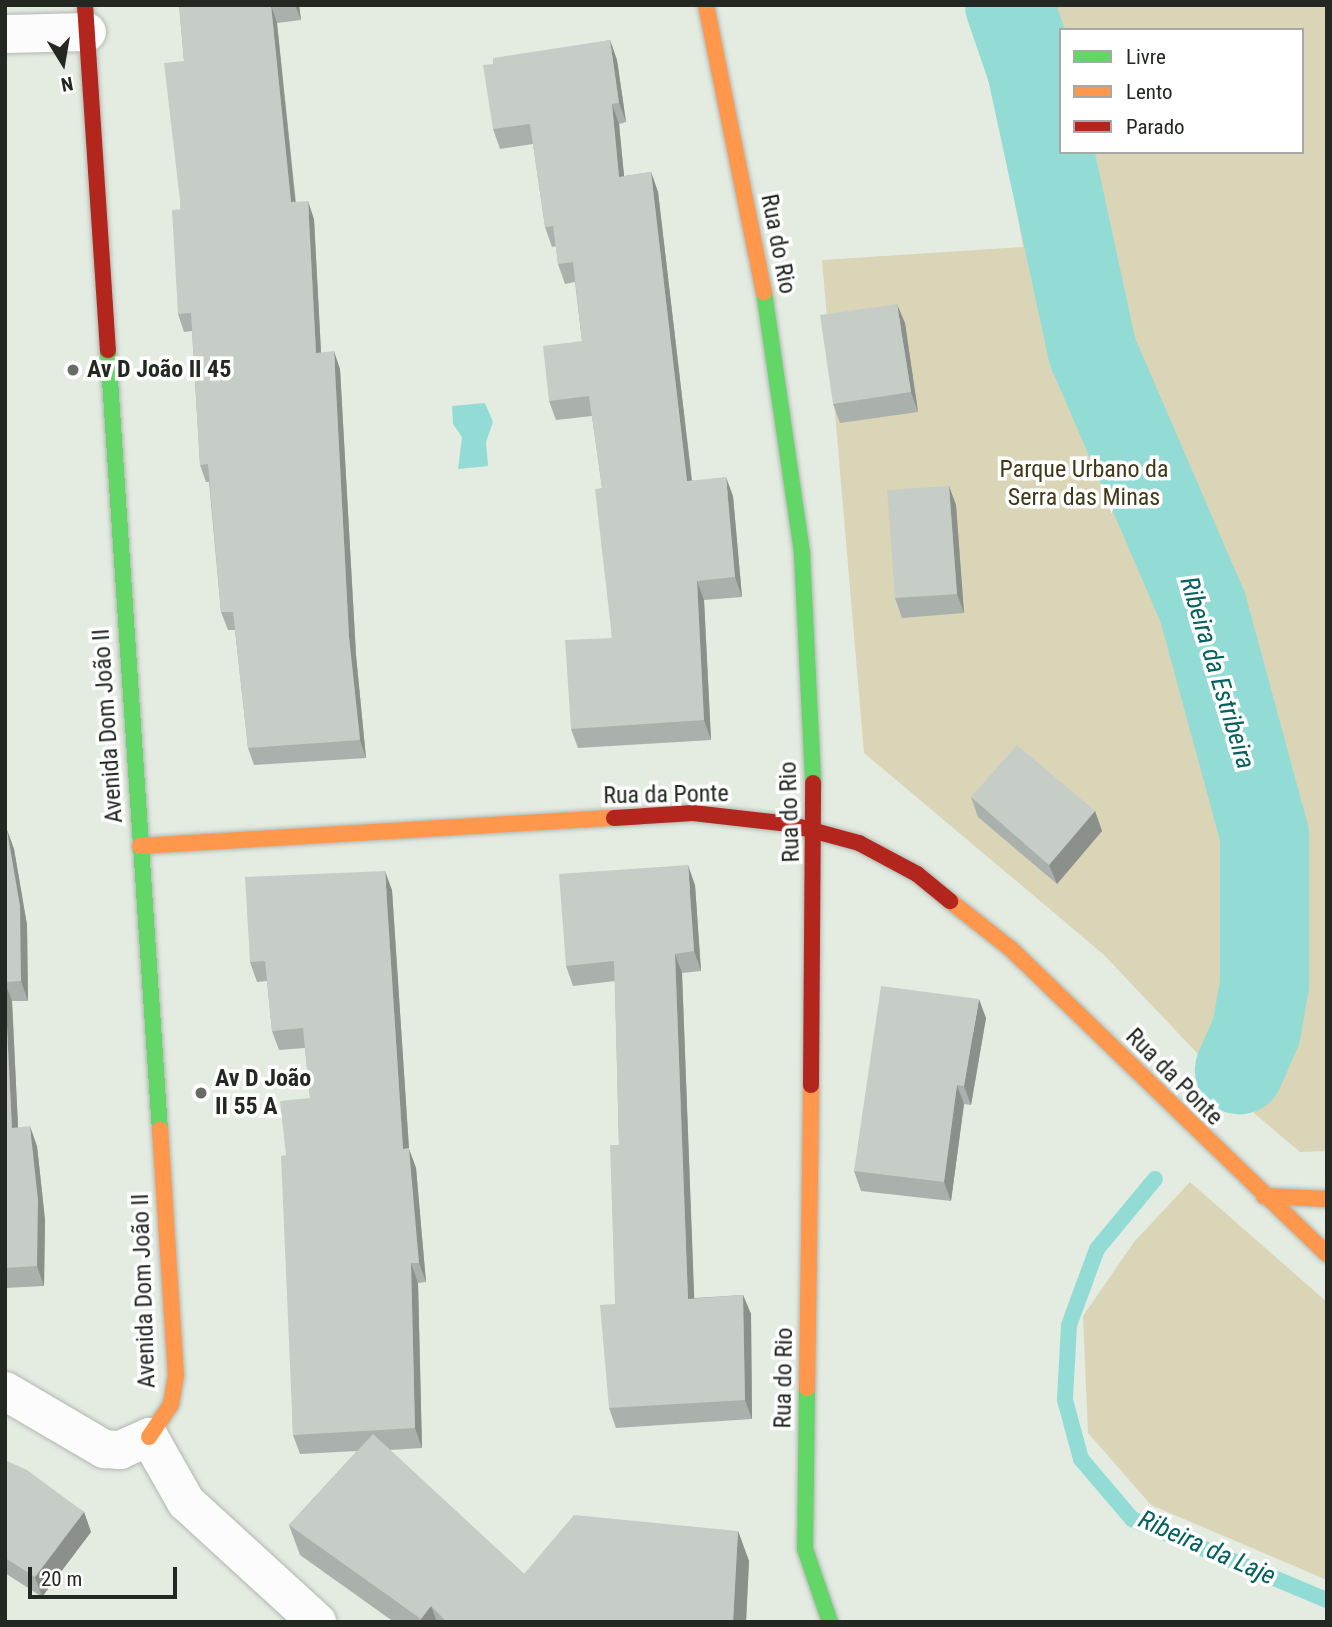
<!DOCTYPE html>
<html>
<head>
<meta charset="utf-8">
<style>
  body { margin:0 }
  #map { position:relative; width:1332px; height:1627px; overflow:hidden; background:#e4ece2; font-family:"Roboto Condensed",sans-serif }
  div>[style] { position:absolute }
  .green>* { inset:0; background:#dad5b7 }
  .water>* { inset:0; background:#93dcd5 }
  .stream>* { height:16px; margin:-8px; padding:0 8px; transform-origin:8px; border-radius:8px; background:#93dcd5 }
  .river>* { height:89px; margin:-44.5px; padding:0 44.5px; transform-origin:44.5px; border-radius:44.5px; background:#93dcd5 }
  .roads { filter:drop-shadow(0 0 2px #b1b7b0) drop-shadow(0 0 2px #b1b7b0) }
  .street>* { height:38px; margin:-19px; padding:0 19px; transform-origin:19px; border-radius:19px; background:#fbfcfb }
  .fast>* { height:16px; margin:-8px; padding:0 8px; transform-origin:8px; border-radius:8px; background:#63d668 }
  .slow>* { height:16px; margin:-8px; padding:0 8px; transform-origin:8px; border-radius:8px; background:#ff974d }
  .jam>* { height:16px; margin:-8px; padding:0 8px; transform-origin:8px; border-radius:8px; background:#b3261e }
  .wall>* { inset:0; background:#aab0ab }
  .shaded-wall>* { inset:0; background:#8b908b }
  .building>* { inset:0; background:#c6cdc7 }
  .dots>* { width:19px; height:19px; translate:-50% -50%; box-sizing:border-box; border:4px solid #fff; border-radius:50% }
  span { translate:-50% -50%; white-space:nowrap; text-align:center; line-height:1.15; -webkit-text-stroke:7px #fff; paint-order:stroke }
  .street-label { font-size:24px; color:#232823 }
  .poi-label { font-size:24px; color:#232823; font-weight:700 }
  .left { translate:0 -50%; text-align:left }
  .park-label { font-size:24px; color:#413818 }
  .water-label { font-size:26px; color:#05615e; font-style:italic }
  .frame { position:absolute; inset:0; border:7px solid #232823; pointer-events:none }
  .legend { position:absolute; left:1059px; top:28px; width:245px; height:126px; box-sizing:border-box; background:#fff; border:2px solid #a7a9a7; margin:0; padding:9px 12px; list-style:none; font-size:21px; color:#232823 }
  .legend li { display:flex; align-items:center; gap:14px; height:35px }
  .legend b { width:35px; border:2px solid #a7a9a7 }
  .north { position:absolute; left:28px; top:28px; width:70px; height:70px; -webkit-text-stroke:5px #fff; paint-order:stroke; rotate:169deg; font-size:19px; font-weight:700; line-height:28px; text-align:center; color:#232823 }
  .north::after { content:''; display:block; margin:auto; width:24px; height:32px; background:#232823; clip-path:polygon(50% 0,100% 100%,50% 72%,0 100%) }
  .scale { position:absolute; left:28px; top:1567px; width:149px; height:32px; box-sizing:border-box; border:4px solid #232823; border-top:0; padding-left:9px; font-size:21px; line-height:24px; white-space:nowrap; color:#232823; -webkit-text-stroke:5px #fff; paint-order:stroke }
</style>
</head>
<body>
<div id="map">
  <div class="green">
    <div style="clip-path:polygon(evenodd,979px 5px,1327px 5px,1327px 1151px,1300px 1152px,1255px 1114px,1103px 954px,864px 753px,822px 260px,1023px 247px,979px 5px,1061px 30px,1302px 30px,1302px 152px,1061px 152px,1061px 30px)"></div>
    <div style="clip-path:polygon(1190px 1182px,1327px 1302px,1327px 1580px,1151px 1505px,1088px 1433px,1083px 1316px,1134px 1242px)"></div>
  </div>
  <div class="water">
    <div style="clip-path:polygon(485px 403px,493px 422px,486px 442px,488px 466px,458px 469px,462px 437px,453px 424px,452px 406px)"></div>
  </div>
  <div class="stream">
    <div style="left:1155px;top:1179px;width:91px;rotate:129.6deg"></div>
    <div style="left:1097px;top:1249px;width:81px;rotate:110.2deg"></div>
    <div style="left:1069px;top:1325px;width:75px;rotate:93.1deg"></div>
    <div style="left:1065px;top:1400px;width:61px;rotate:74.8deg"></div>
    <div style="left:1081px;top:1459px;width:79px;rotate:49.6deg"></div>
    <div style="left:1132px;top:1519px;width:211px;rotate:22.6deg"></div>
  </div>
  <div class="river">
    <div style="left:1009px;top:5px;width:68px;rotate:71deg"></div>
    <div style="left:1031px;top:69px;width:289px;rotate:77.8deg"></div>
    <div style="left:1092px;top:351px;width:278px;rotate:66.7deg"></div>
    <div style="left:1202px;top:606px;width:236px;rotate:74.8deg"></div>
    <div style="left:1264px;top:834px;width:150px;rotate:90deg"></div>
    <div style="left:1264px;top:984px;width:47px;rotate:99.9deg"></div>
    <div style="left:1256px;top:1030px;width:43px;rotate:113.6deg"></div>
  </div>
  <div class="roads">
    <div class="street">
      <div style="left:5px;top:34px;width:82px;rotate:-1.4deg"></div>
      <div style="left:5px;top:1391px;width:115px;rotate:30.4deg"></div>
      <div style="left:104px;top:1449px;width:16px;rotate:4deg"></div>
      <div style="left:120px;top:1450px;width:32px;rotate:-24deg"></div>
      <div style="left:149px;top:1437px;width:75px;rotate:60.4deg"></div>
      <div style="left:186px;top:1502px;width:178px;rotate:42.5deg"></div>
    </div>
    <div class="fast">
      <div style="left:764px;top:292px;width:265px;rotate:81.7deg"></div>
      <div style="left:802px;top:554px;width:229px;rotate:87.2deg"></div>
      <div style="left:108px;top:350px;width:782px;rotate:86.19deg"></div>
      <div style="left:807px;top:1388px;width:161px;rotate:90.7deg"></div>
      <div style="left:805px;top:1549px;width:77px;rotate:71.1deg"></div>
    </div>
    <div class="slow">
      <div style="left:706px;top:5px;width:293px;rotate:78.6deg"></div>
      <div style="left:140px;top:846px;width:475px;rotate:-3.4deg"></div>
      <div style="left:950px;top:901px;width:78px;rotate:38.2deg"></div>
      <div style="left:1011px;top:949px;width:439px;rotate:44deg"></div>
      <div style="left:1264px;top:1196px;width:63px;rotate:2.7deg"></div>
      <div style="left:807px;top:1388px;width:303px;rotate:-89.2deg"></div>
      <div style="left:149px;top:1437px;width:40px;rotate:-56deg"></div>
      <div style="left:171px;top:1404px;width:28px;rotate:-80deg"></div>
      <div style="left:176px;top:1376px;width:247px;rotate:-93.7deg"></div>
    </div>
    <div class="jam">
      <div style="left:85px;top:5px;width:346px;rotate:86.2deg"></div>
      <div style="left:614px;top:818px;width:79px;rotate:-3.6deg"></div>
      <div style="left:693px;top:813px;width:97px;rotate:6.5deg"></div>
      <div style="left:789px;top:824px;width:73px;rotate:15.2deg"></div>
      <div style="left:859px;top:843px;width:66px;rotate:28.1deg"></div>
      <div style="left:917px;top:874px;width:43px;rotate:39.3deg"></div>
      <div style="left:811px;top:1085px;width:302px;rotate:-89.6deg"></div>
    </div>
  </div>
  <div class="wall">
    <div style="clip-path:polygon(179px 5px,299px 5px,301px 20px,277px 23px,296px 202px,314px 219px,321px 353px,340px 369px,356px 655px,366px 758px,254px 765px,248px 748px,235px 630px,228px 630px,221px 612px,209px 482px,206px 482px,200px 465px,192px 331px,184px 332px,178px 314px,184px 61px)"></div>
    <div style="clip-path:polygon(610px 40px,617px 60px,626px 122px,619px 124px,624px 176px,651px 172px,658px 192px,692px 480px,733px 496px,742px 597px,704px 600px,711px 740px,578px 748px,571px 729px,612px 638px,602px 488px,592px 416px,556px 420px,549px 401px,582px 341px,575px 282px,565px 284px,558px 264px,556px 246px,552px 247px,545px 227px,533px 144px,500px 149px,493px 129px,493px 64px)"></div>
    <div style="clip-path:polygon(905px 323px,918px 412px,840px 423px,833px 404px)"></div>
    <div style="clip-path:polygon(949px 486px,956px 505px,964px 613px,902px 618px,895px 598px)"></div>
    <div style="clip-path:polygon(971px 797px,1095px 811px,1102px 831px,1057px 884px,978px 817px)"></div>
    <div style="clip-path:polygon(5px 829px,7px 830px,14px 849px,27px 925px,28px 1001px,12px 1001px,18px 1127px,37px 1146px,45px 1220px,44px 1286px,5px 1288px)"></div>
    <div style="clip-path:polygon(695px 885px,701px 971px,682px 973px,694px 1298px,743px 1295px,751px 1314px,752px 1419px,616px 1428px,609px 1408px,615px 1304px,619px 1145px,615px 981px,573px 986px,566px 966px)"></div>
    <div style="clip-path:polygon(392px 890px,409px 1149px,416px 1168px,426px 1282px,418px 1283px,422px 1448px,390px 1450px,524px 1574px,738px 1531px,749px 1561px,746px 1622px,394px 1622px,300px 1555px,289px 1525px,357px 1451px,300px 1454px,293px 1435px,286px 1155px,310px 1098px,305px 1048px,279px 1050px,272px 1031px,267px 981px,257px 982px,250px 962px)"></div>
    <div style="clip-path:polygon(986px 1018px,971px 1105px,964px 1104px,951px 1201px,861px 1191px,854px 1171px)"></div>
    <div style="clip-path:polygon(5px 1460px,84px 1512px,91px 1532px,42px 1597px,5px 1573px)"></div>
  </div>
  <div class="shaded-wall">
    <div style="clip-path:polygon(271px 5px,277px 23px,297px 220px,291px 202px)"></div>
    <div style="clip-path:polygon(295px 5px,299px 5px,301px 20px)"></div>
    <div style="clip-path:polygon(610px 40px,617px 60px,626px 122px,619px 103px)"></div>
    <div style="clip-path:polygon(612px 104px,619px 124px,626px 196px,619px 177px)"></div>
    <div style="clip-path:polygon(651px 172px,658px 192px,694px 500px,687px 481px)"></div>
    <div style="clip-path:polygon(308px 201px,314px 219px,322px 371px,316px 353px)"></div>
    <div style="clip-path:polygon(897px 304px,905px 323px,918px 412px,911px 392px)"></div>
    <div style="clip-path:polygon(334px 351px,340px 369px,356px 655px,366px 758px,360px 740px,349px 637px)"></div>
    <div style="clip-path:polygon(726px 477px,733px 496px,742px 597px,735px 577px)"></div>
    <div style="clip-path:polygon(949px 486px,956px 505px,964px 613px,957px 594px)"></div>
    <div style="clip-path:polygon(697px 581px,704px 600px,711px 740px,704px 720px)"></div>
    <div style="clip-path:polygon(1095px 811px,1102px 831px,1057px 884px,1049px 865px)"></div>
    <div style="clip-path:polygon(7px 830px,14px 849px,27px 925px,28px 1001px,21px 981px)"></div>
    <div style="clip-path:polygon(688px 865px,695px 885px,701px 971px,694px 951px)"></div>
    <div style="clip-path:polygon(385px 871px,392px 890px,409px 1149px,416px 1168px,426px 1282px,419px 1263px,403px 1149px)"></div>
    <div style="clip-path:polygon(675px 954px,682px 973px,695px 1318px,688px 1299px)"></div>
    <div style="clip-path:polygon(5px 983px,12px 1001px,19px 1147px,12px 1128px)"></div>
    <div style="clip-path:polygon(979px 999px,986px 1018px,971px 1105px,964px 1086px)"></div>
    <div style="clip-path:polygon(957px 1085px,964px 1104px,951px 1201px,944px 1182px)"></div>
    <div style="clip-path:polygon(30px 1126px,37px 1146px,45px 1220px,44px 1286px,37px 1266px)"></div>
    <div style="clip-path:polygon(411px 1263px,418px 1283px,422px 1448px,415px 1428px)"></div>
    <div style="clip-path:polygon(743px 1295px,751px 1314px,752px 1419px,745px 1400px)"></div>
    <div style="clip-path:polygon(84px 1512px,91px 1532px,42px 1597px,35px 1577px)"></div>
    <div style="clip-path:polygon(738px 1531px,749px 1561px,746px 1622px,733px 1622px)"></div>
    <div style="clip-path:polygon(431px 1606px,437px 1622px,422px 1622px,421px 1619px)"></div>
  </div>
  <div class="building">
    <div style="clip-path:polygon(179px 5px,271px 5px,291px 202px,308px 201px,316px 353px,334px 351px,349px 637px,360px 740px,248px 748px,233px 612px,221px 612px,208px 464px,200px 465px,191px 313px,178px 314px,172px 210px,181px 209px,164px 63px,184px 61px)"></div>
    <div style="clip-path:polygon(610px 40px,619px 103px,612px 104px,619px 177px,651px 172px,687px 481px,726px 477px,735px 577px,697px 581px,704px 720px,571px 729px,565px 640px,612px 638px,595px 489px,602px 488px,589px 396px,549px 401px,543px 346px,582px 341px,573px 262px,558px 264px,553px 226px,545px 227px,530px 124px,493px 129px,483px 65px,493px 64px,493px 58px)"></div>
    <div style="clip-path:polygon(897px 304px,911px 392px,833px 404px,820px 315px)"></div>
    <div style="clip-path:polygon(949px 486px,957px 594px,895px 598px,887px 490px)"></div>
    <div style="clip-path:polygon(1017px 745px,1095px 811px,1049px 865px,971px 797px)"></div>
    <div style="clip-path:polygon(5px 830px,7px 830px,20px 906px,21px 981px,5px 982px)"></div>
    <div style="clip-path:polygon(688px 865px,694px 951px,675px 954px,688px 1299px,743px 1295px,745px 1400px,609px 1408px,600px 1305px,615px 1304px,610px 1145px,619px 1145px,614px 961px,566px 966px,559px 874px)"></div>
    <div style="clip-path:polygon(385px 871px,403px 1149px,409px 1148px,419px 1263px,411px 1263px,415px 1428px,293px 1435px,281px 1156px,286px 1155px,280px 1101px,310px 1098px,303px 1028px,272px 1031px,265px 961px,250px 962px,245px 877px)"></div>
    <div style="clip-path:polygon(881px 986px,979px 999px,964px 1086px,957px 1085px,944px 1182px,854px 1171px)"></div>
    <div style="clip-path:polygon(5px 989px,12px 1128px,30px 1126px,38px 1200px,37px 1266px,5px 1268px)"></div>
    <div style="clip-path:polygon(373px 1434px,524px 1574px,574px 1515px,738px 1531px,733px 1622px,447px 1622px,431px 1606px,421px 1619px,289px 1525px)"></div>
    <div style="clip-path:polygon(5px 1460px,27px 1470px,84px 1512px,35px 1577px,5px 1558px)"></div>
  </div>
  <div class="dots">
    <div style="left:73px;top:370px;background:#676d66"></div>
    <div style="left:201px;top:1093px;background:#676d66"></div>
  </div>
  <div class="street-label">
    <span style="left:778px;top:244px;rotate:79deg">Rua do Rio</span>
    <span style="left:108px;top:726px;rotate:-94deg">Avenida Dom João II</span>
    <span style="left:666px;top:795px;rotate:-1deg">Rua da Ponte</span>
    <span style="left:790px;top:812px;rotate:-92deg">Rua do Rio</span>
    <span style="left:1174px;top:1077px;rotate:45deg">Rua da Ponte</span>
    <span style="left:144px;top:1291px;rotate:-92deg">Avenida Dom João II</span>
    <span style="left:784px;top:1378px;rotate:-89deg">Rua do Rio</span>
  </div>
  <div class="poi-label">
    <span class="left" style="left:87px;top:370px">Av D João II 45</span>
    <span class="left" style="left:215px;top:1093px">Av D João<br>II 55 A</span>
  </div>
  <div class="park-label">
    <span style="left:1084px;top:484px">Parque Urbano da<br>Serra das Minas</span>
  </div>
  <div class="water-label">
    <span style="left:1217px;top:673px;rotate:73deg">Ribeira da Estribeira</span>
    <span style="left:1207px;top:1548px;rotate:24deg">Ribeira da Laje</span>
  </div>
  <div class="frame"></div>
  <ul class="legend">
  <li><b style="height:9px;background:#63d668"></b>Livre</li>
  <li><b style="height:9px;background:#ff974d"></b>Lento</li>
  <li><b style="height:9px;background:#b3261e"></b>Parado</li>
  </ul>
  <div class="north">N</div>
  <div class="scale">20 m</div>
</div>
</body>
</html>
